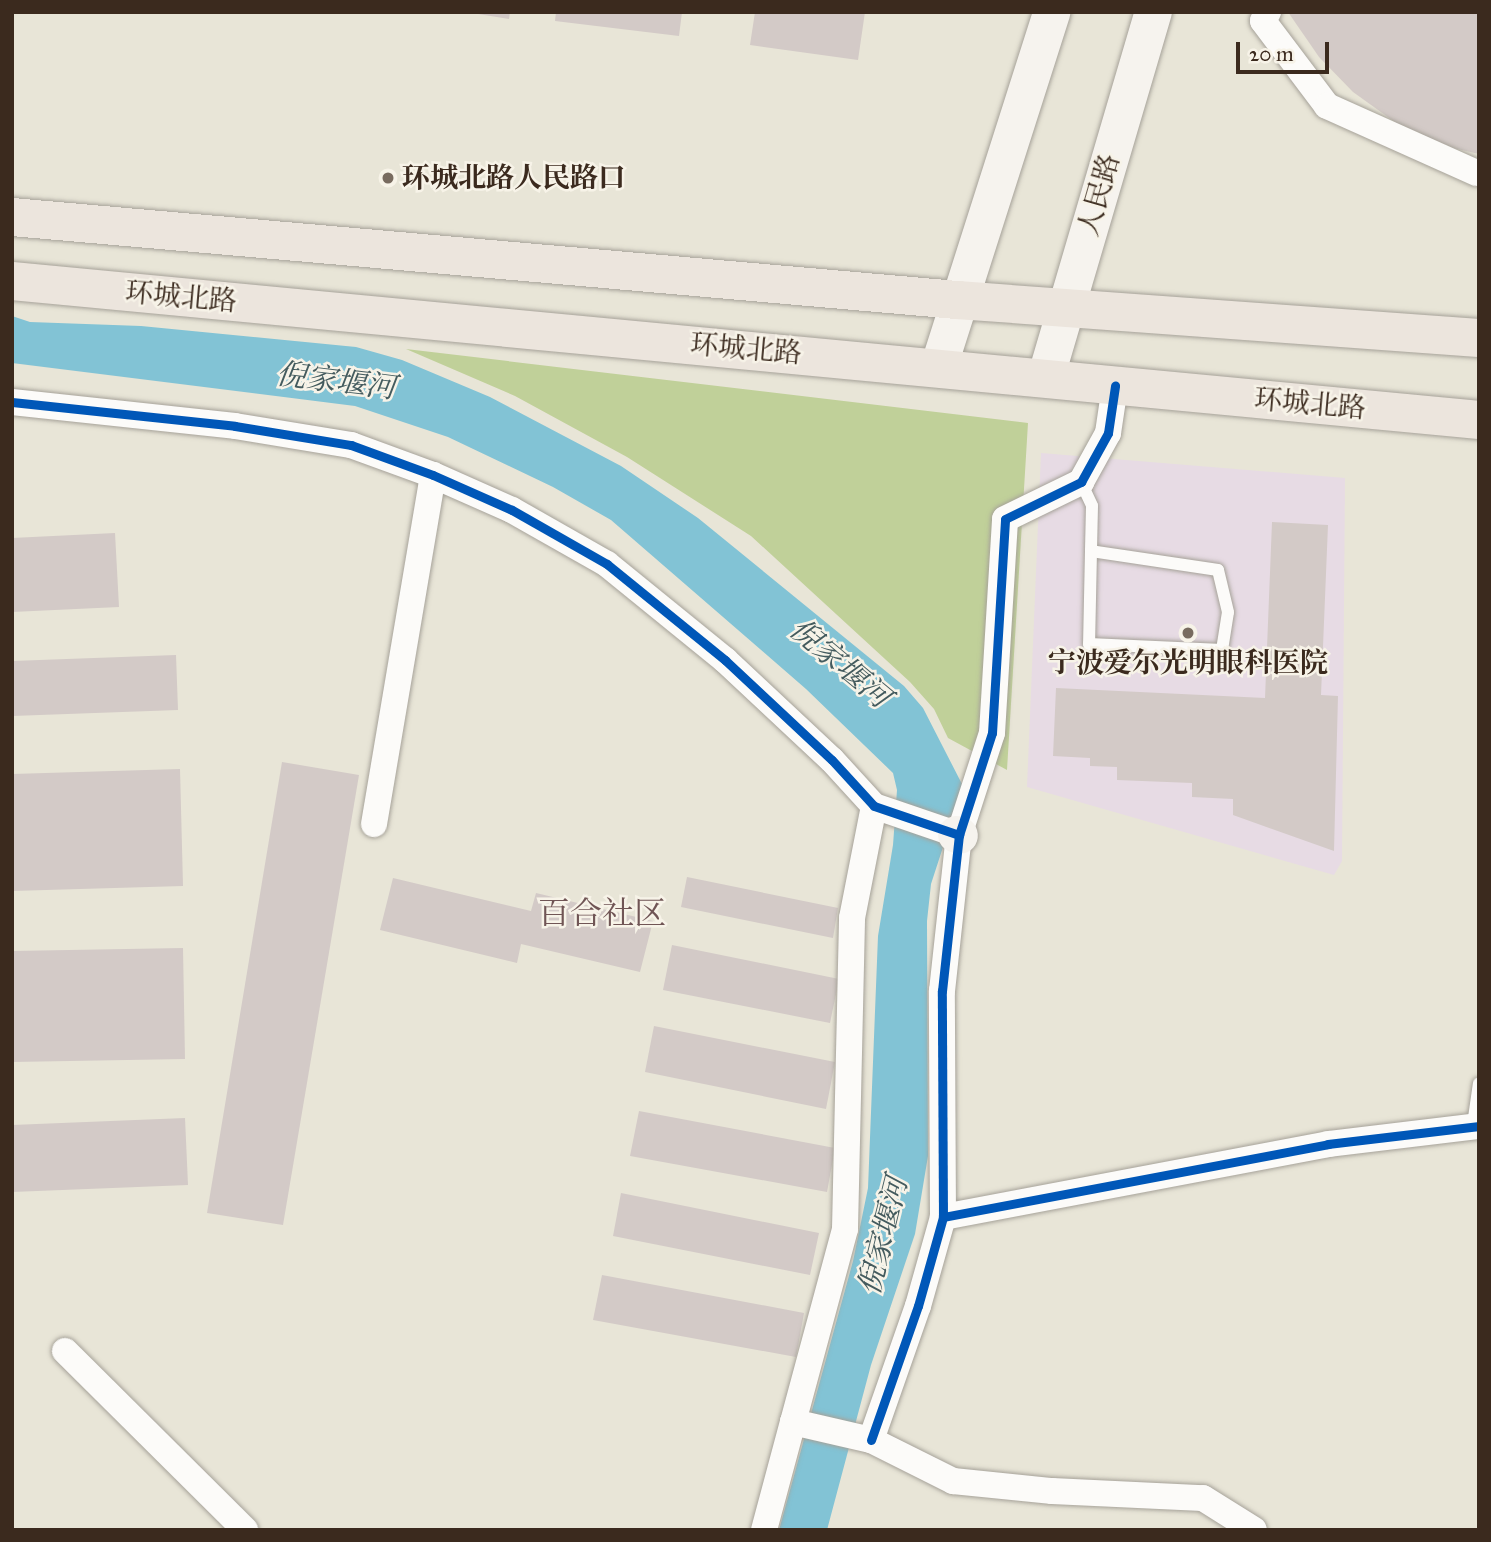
<!DOCTYPE html>
<html>
<head>
<meta charset="utf-8">
<style>
  body { margin:0 }
  #map { position:relative; width:1491px; height:1542px; overflow:hidden; background:#e8e5d7; font-family:"IM FELL Great Primer","Noto Serif SC",serif }
  div>[style] { position:absolute }
  .built>* { inset:0; background:#e7dbe4 }
  .green>* { inset:0; background:#c0d099 }
  .water>* { inset:0; background:#82c3d5 }
  .building>* { inset:0; background:#d3cac7 }
  .roads { filter:drop-shadow(0 0 2px #a6a299) drop-shadow(0 0 2px #a6a299) }
  .lane>* { height:12px; margin:-6px; padding:0 6px; transform-origin:6px; border-radius:6px; background:#fcfbf9 }
  .street>* { height:26px; margin:-13px; padding:0 13px; transform-origin:13px; border-radius:13px; background:#fcfbf9 }
  .secondary>* { height:37px; margin:-18.5px; padding:0 18.5px; transform-origin:18.5px; border-radius:18.5px; background:#f6f3ee }
  .primary>* { height:38px; margin:-19px; padding:0 19px; transform-origin:19px; border-radius:19px; background:#ece5dd }
  .cycleway>* { height:9px; margin:-4.5px; padding:0 4.5px; transform-origin:4.5px; border-radius:4.5px; background:#0057b8 }
  .dots>* { width:19px; height:19px; translate:-50% -50%; box-sizing:border-box; border:4px solid #f7f3e8; border-radius:50% }
  span { translate:-50% -50%; white-space:nowrap; text-align:center; line-height:1.15; -webkit-text-stroke:5px #f7f3e8; paint-order:stroke }
  .poi-label { font-size:28px; color:#3b2a1e; font-weight:700 }
  .left { translate:0 -50%; text-align:left }
  .street-label { font-size:28px; color:#3b2a1e }
  .water-label { font-size:30px; color:#445b5e; font-style:italic }
  .quarter-label { font-size:32px; color:#705555 }
  .frame { position:absolute; inset:0; border:14px solid #3b2a1e; pointer-events:none }
  .scale { position:absolute; left:1236px; top:42px; width:93px; height:32px; box-sizing:border-box; border:4px solid #3b2a1e; border-top:0; padding-left:9px; font-size:21px; line-height:24px; white-space:nowrap; color:#3b2a1e; -webkit-text-stroke:5px #f7f3e8; paint-order:stroke }
</style>
</head>
<body>
<div id="map">
  <div class="built">
    <div style="clip-path:polygon(1041px 453px,1345px 478px,1342px 861px,1334px 875px,1027px 787px)"></div>
  </div>
  <div class="green">
    <div style="clip-path:polygon(406px 349px,1028px 423px,1007px 770px,948px 738px,934px 709px,910px 682px,751px 536px,627px 457px,515px 396px)"></div>
  </div>
  <div class="water">
    <div style="clip-path:polygon(12px 316px,30px 322px,141px 326px,356px 347px,402px 360px,490px 397px,621px 466px,698px 518px,904px 686px,923px 708px,963px 786px,931px 884px,927px 921px,928px 1156px,915px 1234px,871px 1365px,827px 1530px,779px 1530px,853px 1261px,868px 1188px,878px 936px,893px 845px,897px 790px,893px 773px,806px 689px,611px 520px,553px 487px,448px 437px,355px 406px,12px 363px)"></div>
  </div>
  <div class="building">
    <div style="clip-path:polygon(466px 12px,510px 12px,509px 19px)"></div>
    <div style="clip-path:polygon(556px 12px,682px 12px,679px 36px,555px 21px)"></div>
    <div style="clip-path:polygon(755px 12px,865px 12px,858px 60px,750px 45px)"></div>
    <div style="clip-path:polygon(1288px 12px,1479px 12px,1479px 154px,1453px 148px,1399px 125px,1353px 92px,1319px 57px)"></div>
    <div style="clip-path:polygon(1272px 522px,1328px 525px,1321px 695px,1338px 696px,1334px 851px,1233px 815px,1233px 799px,1192px 797px,1192px 783px,1117px 780px,1117px 767px,1090px 766px,1090px 758px,1053px 756px,1056px 688px,1265px 698px)"></div>
    <div style="clip-path:polygon(115px 533px,119px 607px,12px 612px,12px 538px)"></div>
    <div style="clip-path:polygon(176px 655px,178px 710px,12px 716px,12px 661px)"></div>
    <div style="clip-path:polygon(282px 762px,359px 775px,283px 1225px,207px 1213px)"></div>
    <div style="clip-path:polygon(180px 769px,183px 886px,12px 891px,12px 774px)"></div>
    <div style="clip-path:polygon(687px 877px,838px 908px,833px 938px,681px 907px)"></div>
    <div style="clip-path:polygon(393px 878px,531px 911px,536px 893px,653px 921px,640px 972px,521px 944px,517px 963px,380px 930px)"></div>
    <div style="clip-path:polygon(672px 945px,839px 979px,830px 1023px,663px 990px)"></div>
    <div style="clip-path:polygon(183px 948px,185px 1059px,12px 1062px,12px 951px)"></div>
    <div style="clip-path:polygon(654px 1026px,835px 1062px,826px 1109px,645px 1072px)"></div>
    <div style="clip-path:polygon(639px 1111px,835px 1148px,827px 1192px,630px 1156px)"></div>
    <div style="clip-path:polygon(185px 1118px,188px 1185px,12px 1192px,12px 1125px)"></div>
    <div style="clip-path:polygon(621px 1193px,819px 1233px,810px 1275px,613px 1236px)"></div>
    <div style="clip-path:polygon(602px 1275px,804px 1313px,796px 1357px,593px 1320px)"></div>
  </div>
  <div class="roads">
    <div class="lane">
      <div style="left:1081px;top:482px;width:26px;rotate:65deg"></div>
      <div style="left:1092px;top:506px;width:45px;rotate:91.3deg"></div>
      <div style="left:1091px;top:551px;width:93px;rotate:91.2deg"></div>
      <div style="left:1089px;top:644px;width:133px;rotate:2.6deg"></div>
      <div style="left:1222px;top:650px;width:38px;rotate:-81deg"></div>
      <div style="left:1228px;top:612px;width:43px;rotate:-103.4deg"></div>
      <div style="left:1218px;top:570px;width:128px;rotate:-171.5deg"></div>
      <div style="left:1473px;top:1125px;width:42px;rotate:-81.9deg"></div>
    </div>
    <div class="street">
      <div style="left:1268px;top:12px;width:10px;rotate:119deg"></div>
      <div style="left:1263px;top:21px;width:106px;rotate:53deg"></div>
      <div style="left:1327px;top:106px;width:164px;rotate:24.1deg"></div>
      <div style="left:12px;top:402px;width:224px;rotate:6.1deg"></div>
      <div style="left:235px;top:426px;width:118px;rotate:9.3deg"></div>
      <div style="left:351px;top:445px;width:87px;rotate:20.1deg"></div>
      <div style="left:433px;top:475px;width:86px;rotate:23.9deg"></div>
      <div style="left:512px;top:510px;width:109px;rotate:29.6deg"></div>
      <div style="left:607px;top:564px;width:152px;rotate:39.1deg"></div>
      <div style="left:725px;top:660px;width:146px;rotate:43.1deg"></div>
      <div style="left:832px;top:760px;width:62px;rotate:47.6deg"></div>
      <div style="left:874px;top:806px;width:87px;rotate:18.9deg"></div>
      <div style="left:374px;top:824px;width:354px;rotate:-80.4deg"></div>
      <div style="left:943px;top:1217px;width:392px;rotate:-10.7deg"></div>
      <div style="left:1328px;top:1144px;width:152px;rotate:-6.8deg"></div>
      <div style="left:65px;top:1351px;width:254px;rotate:44.8deg"></div>
      <div style="left:793px;top:1422px;width:200px;rotate:-74.9deg"></div>
      <div style="left:845px;top:1229px;width:311px;rotate:-88.7deg"></div>
      <div style="left:852px;top:918px;width:114px;rotate:-78.9deg"></div>
      <div style="left:871px;top:1440px;width:142px;rotate:-70.7deg"></div>
      <div style="left:918px;top:1306px;width:92px;rotate:-74.3deg"></div>
      <div style="left:943px;top:1217px;width:226px;rotate:-90.3deg"></div>
      <div style="left:942px;top:991px;width:157px;rotate:-83.8deg"></div>
      <div style="left:959px;top:835px;width:107px;rotate:-72.1deg"></div>
      <div style="left:992px;top:733px;width:214px;rotate:-86.5deg"></div>
      <div style="left:1005px;top:519px;width:85px;rotate:-26deg"></div>
      <div style="left:1081px;top:482px;width:56px;rotate:-61.1deg"></div>
      <div style="left:1108px;top:433px;width:48px;rotate:-81.5deg"></div>
      <div style="left:764px;top:1530px;width:112px;rotate:-75deg"></div>
      <div style="left:793px;top:1422px;width:80px;rotate:13deg"></div>
      <div style="left:871px;top:1440px;width:92px;rotate:26.6deg"></div>
      <div style="left:953px;top:1481px;width:100px;rotate:5.8deg"></div>
      <div style="left:1052px;top:1491px;width:151px;rotate:2.7deg"></div>
      <div style="left:1203px;top:1498px;width:60px;rotate:32.1deg"></div>
    </div>
    <div class="secondary">
      <div style="left:938px;top:367px;width:373px;rotate:-72.3deg"></div>
      <div style="left:1045px;top:378px;width:382px;rotate:-73.6deg"></div>
      <div style="left:956px;top:834px;width:3px;rotate:18deg"></div>
    </div>
    <div class="primary">
      <div style="left:12px;top:217px;width:949px;rotate:5.02deg"></div>
      <div style="left:957px;top:300px;width:523px;rotate:4.16deg"></div>
      <div style="left:12px;top:281px;width:1474px;rotate:5.41deg"></div>
    </div>
  </div>
  <div class="cycleway">
    <div style="left:12px;top:402px;width:224px;rotate:6.1deg"></div>
    <div style="left:235px;top:426px;width:118px;rotate:9.3deg"></div>
    <div style="left:351px;top:445px;width:87px;rotate:20.1deg"></div>
    <div style="left:433px;top:475px;width:86px;rotate:23.9deg"></div>
    <div style="left:512px;top:510px;width:109px;rotate:29.6deg"></div>
    <div style="left:607px;top:564px;width:152px;rotate:39.1deg"></div>
    <div style="left:725px;top:660px;width:146px;rotate:43.1deg"></div>
    <div style="left:832px;top:760px;width:62px;rotate:47.6deg"></div>
    <div style="left:874px;top:806px;width:90px;rotate:18.8deg"></div>
    <div style="left:943px;top:1217px;width:392px;rotate:-10.7deg"></div>
    <div style="left:1328px;top:1144px;width:152px;rotate:-6.8deg"></div>
    <div style="left:871px;top:1440px;width:142px;rotate:-70.7deg"></div>
    <div style="left:918px;top:1306px;width:92px;rotate:-74.3deg"></div>
    <div style="left:943px;top:1217px;width:226px;rotate:-90.3deg"></div>
    <div style="left:942px;top:991px;width:157px;rotate:-83.8deg"></div>
    <div style="left:959px;top:835px;width:107px;rotate:-72.1deg"></div>
    <div style="left:992px;top:733px;width:214px;rotate:-86.5deg"></div>
    <div style="left:1005px;top:519px;width:85px;rotate:-26deg"></div>
    <div style="left:1081px;top:482px;width:56px;rotate:-61.1deg"></div>
    <div style="left:1108px;top:433px;width:48px;rotate:-81.5deg"></div>
  </div>
  <div class="dots">
    <div style="left:388px;top:178px;background:#786b5f"></div>
    <div style="left:1188px;top:633px;background:#786b5f"></div>
  </div>
  <div class="poi-label">
    <span class="left" style="left:402px;top:178px">环城北路人民路口</span>
    <span style="left:1188px;top:663px">宁波爱尔光明眼科医院</span>
  </div>
  <div class="street-label">
    <span style="left:1099px;top:195px;rotate:-74deg">人民路</span>
    <span style="left:181px;top:297px;rotate:5deg">环城北路</span>
    <span style="left:746px;top:349px;rotate:5deg">环城北路</span>
    <span style="left:1310px;top:404px;rotate:5deg">环城北路</span>
  </div>
  <div class="water-label">
    <span style="left:336px;top:381px;rotate:7deg">倪家堰河</span>
    <span style="left:840px;top:663px;rotate:40deg">倪家堰河</span>
    <span style="left:883px;top:1236px;rotate:-76deg">倪家堰河</span>
  </div>
  <div class="quarter-label">
    <span style="left:602px;top:914px">百合社区</span>
  </div>
  <div class="frame"></div>
  <div class="scale">20 m</div>
</div>
</body>
</html>
